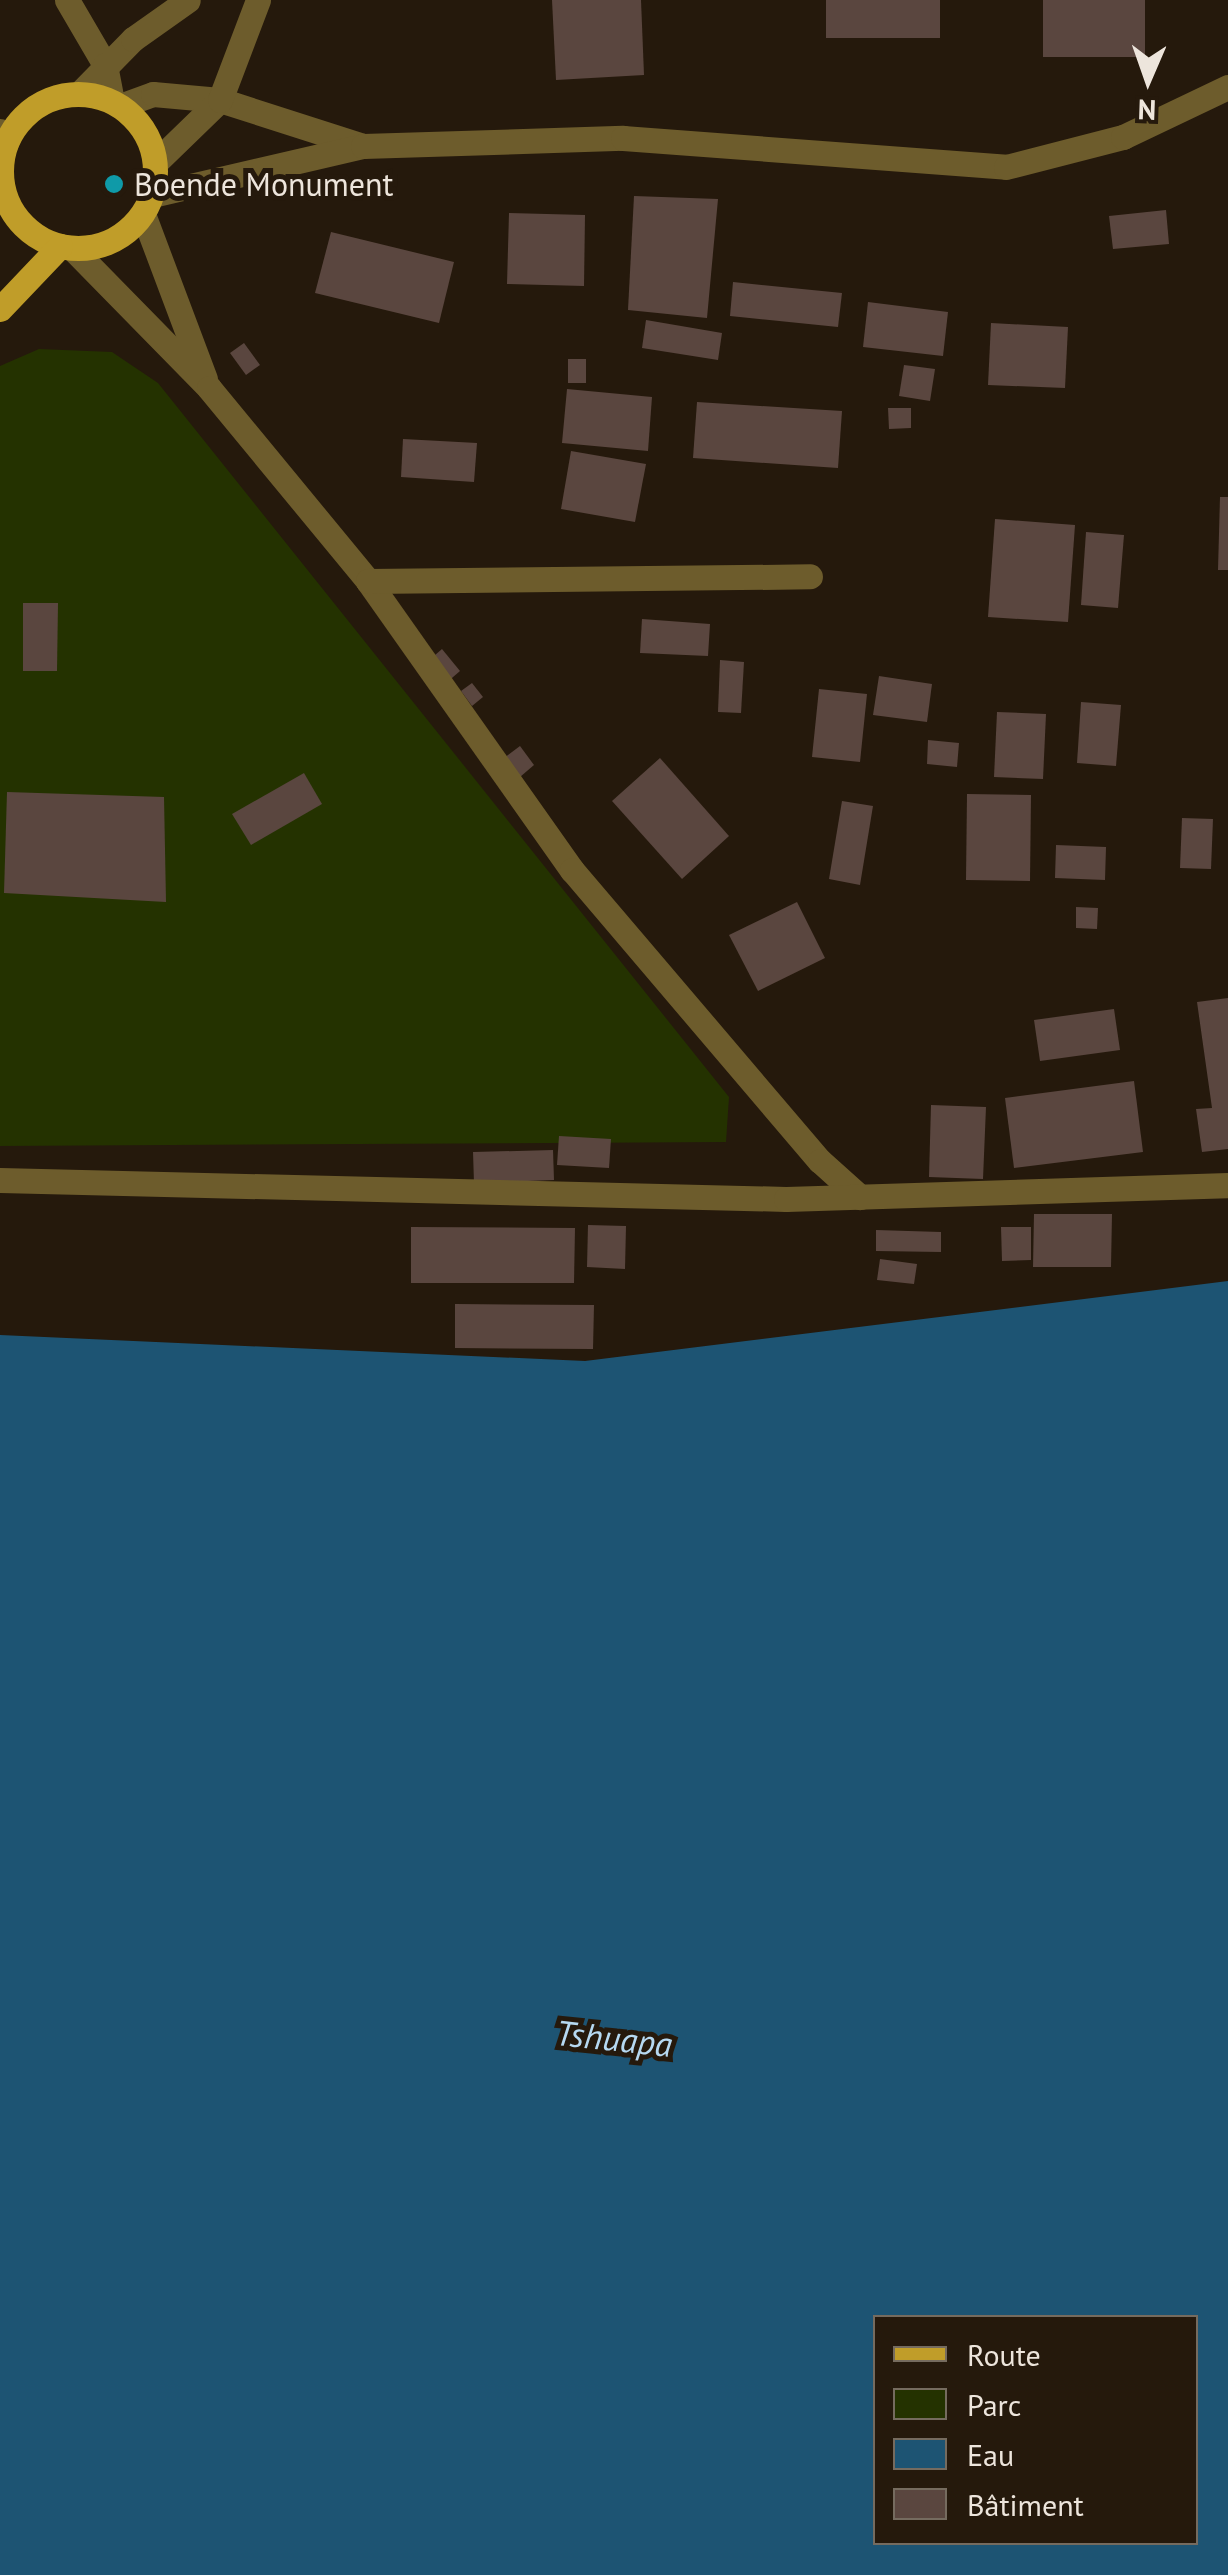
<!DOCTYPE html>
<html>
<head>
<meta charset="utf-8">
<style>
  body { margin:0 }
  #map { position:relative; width:1228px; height:2575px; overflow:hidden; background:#25190c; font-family:"PT Sans",sans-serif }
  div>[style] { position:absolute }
  .green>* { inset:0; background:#243200 }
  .water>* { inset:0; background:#1d5473 }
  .building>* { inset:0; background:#5a463f }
  .minor>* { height:25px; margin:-12.5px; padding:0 12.5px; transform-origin:12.5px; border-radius:12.5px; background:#6d5c2c }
  .primary>* { height:25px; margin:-12.5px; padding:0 12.5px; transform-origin:12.5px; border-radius:12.5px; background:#c09d29 }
  .primary>.ring { margin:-12.5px; padding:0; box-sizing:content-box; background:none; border:25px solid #c09d29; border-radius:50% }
  .dots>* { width:28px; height:28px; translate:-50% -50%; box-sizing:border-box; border:5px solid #25190c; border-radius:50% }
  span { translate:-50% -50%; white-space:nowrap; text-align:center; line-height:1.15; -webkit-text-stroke:10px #25190c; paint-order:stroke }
  .poi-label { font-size:32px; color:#ede5dc }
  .left { translate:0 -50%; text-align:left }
  .water-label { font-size:35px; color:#b6d9f1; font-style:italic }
  .legend { position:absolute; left:873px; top:2315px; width:325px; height:230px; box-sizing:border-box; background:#25190c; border:2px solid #756b5f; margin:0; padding:12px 18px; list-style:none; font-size:30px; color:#ede5dc }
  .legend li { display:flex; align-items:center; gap:20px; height:50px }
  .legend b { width:50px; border:2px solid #756b5f }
  .north { position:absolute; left:1098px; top:30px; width:100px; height:100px; -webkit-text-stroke:8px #25190c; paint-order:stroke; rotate:182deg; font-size:28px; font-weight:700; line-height:40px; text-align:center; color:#ede5dc }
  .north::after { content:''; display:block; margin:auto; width:35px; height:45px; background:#ede5dc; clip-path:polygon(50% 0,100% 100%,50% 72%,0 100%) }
</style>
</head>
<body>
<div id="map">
  <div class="green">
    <div style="clip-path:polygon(39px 349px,112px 352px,158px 383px,729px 1097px,726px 1142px,0 1146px,0 366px)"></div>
  </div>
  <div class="water">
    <div style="clip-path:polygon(evenodd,1228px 1281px,1228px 2575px,0 2575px,0 1335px,585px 1361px,1228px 1281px,876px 2318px,1196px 2318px,1196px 2542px,876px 2542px,876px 2318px)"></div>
  </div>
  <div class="building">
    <div style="clip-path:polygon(552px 0,641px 0,644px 75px,556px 80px)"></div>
    <div style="clip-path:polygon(826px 0,940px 0,940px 38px,826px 38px)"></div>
    <div style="clip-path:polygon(1043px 0,1145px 0,1145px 57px,1043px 57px)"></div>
    <div style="clip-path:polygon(634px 196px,718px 199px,707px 318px,628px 310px)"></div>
    <div style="clip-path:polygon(1166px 210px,1169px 244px,1113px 249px,1109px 216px)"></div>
    <div style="clip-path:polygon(509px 213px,585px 215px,584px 286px,507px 284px)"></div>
    <div style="clip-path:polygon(331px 232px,454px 262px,439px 323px,315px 293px)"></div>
    <div style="clip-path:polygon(733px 282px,842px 293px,838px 327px,730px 316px)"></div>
    <div style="clip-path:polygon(868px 302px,948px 312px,943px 356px,863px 347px)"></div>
    <div style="clip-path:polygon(646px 320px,722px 333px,718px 360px,642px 348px)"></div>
    <div style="clip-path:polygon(991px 323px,1068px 327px,1065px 388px,988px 385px)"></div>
    <div style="clip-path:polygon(244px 343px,260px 365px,246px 375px,230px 353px)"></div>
    <div style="clip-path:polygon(568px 359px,586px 359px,586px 383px,568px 383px)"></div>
    <div style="clip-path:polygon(904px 365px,935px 369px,930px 401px,899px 396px)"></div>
    <div style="clip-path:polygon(567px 389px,652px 397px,648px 451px,562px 443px)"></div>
    <div style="clip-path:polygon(697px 402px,842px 411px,838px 468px,693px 458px)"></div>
    <div style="clip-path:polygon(888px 408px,911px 408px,911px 428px,889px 429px)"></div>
    <div style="clip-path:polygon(403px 439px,477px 443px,474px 482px,401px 477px)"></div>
    <div style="clip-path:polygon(571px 451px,646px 464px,635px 522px,561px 509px)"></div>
    <div style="clip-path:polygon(1220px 497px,1228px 497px,1228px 570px,1218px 570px)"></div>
    <div style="clip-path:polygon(995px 519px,1075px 525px,1068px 622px,988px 617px)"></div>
    <div style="clip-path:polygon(1086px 532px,1124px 535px,1118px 608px,1081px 605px)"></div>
    <div style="clip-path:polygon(23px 603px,58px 603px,57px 671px,23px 671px)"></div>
    <div style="clip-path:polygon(642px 619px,710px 624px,708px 656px,640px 653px)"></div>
    <div style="clip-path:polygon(442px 649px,460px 671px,445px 684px,427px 662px)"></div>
    <div style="clip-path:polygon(720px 660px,744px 662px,741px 713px,718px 712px)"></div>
    <div style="clip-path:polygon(879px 676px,932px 684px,927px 722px,873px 715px)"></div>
    <div style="clip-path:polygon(472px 683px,483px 697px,472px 706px,461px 691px)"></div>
    <div style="clip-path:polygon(819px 689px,867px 694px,860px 762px,812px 757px)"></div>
    <div style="clip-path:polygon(1081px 702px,1121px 705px,1116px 766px,1077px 763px)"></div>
    <div style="clip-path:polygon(997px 712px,1046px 714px,1043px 779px,994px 777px)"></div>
    <div style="clip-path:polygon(928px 740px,959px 743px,957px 767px,927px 764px)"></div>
    <div style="clip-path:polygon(520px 746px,534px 765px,520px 777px,504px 758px)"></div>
    <div style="clip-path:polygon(660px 758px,729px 836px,682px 879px,612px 801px)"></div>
    <div style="clip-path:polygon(304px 773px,322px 804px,251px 845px,232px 814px)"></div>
    <div style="clip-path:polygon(7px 792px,164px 797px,166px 902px,4px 893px)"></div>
    <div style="clip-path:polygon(967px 794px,1031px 795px,1030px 881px,966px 880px)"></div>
    <div style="clip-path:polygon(842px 801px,873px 806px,860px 885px,829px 879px)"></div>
    <div style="clip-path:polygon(1182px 818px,1213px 819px,1211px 869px,1180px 868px)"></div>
    <div style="clip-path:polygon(1056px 845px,1106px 847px,1105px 880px,1055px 878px)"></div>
    <div style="clip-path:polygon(797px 902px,825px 958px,758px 991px,729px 935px)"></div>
    <div style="clip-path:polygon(1076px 907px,1098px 908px,1097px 929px,1076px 928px)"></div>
    <div style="clip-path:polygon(1228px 998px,1228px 1149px,1202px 1152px,1196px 1109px,1212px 1108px,1197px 1002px)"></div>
    <div style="clip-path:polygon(1114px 1009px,1120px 1050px,1040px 1061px,1034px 1020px)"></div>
    <div style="clip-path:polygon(1134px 1081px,1143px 1152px,1014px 1168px,1005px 1098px)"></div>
    <div style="clip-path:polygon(931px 1105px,986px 1107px,983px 1179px,929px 1177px)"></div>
    <div style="clip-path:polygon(559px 1136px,611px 1139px,609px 1168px,557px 1165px)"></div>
    <div style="clip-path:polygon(553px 1150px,554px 1180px,474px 1183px,473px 1152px)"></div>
    <div style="clip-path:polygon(1034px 1214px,1112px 1214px,1111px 1267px,1033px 1267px)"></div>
    <div style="clip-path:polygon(588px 1225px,626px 1226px,625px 1269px,587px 1267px)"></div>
    <div style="clip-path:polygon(411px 1227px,575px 1228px,574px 1283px,411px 1283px)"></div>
    <div style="clip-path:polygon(1001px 1227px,1031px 1227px,1031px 1260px,1002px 1261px)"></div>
    <div style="clip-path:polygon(876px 1230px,941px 1232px,941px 1252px,876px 1251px)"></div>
    <div style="clip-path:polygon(880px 1259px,917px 1264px,914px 1284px,877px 1280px)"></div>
    <div style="clip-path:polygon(455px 1304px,594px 1305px,593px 1349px,455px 1348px)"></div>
  </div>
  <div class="minor">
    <div style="left:67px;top:0;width:75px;rotate:59.7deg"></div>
    <div style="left:105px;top:65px;width:37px;rotate:79deg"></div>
    <div style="left:79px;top:94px;width:77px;rotate:-45.5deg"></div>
    <div style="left:133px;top:39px;width:67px;rotate:-35.3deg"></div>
    <div style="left:120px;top:106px;width:35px;rotate:-20deg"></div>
    <div style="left:153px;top:94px;width:67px;rotate:5.1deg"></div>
    <div style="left:220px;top:100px;width:150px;rotate:17.8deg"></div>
    <div style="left:0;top:131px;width:13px;rotate:61deg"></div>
    <div style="left:156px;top:162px;width:89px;rotate:-44.1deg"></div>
    <div style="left:220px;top:100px;width:107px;rotate:-69.2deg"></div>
    <div style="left:152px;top:195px;width:217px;rotate:-13.1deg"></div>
    <div style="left:363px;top:146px;width:260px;rotate:-1.8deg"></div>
    <div style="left:623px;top:138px;width:384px;rotate:4.3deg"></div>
    <div style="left:1006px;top:167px;width:121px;rotate:-14.4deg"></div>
    <div style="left:1123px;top:137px;width:116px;rotate:-25.5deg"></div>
    <div style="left:143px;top:214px;width:176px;rotate:69.4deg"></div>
    <div style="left:73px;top:249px;width:194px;rotate:45.6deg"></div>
    <div style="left:209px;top:388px;width:250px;rotate:50.5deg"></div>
    <div style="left:368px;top:581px;width:354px;rotate:54.8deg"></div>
    <div style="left:572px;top:870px;width:382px;rotate:49.6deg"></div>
    <div style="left:820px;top:1161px;width:54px;rotate:42deg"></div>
    <div style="left:368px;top:581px;width:442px;rotate:-0.6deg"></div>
    <div style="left:0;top:1180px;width:786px;rotate:1.38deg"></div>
    <div style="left:786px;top:1199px;width:442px;rotate:-1.8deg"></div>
  </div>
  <div class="primary">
    <div class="ring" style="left:1px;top:94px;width:129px;height:129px"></div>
    <div style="left:0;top:309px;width:87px;rotate:-46.4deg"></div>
  </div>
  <div class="dots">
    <div style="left:114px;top:184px;background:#0f9aa8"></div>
  </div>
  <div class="poi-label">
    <span class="left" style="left:134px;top:184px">Boende Monument</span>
  </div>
  <div class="water-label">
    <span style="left:614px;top:2038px;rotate:6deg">Tshuapa</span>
  </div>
  <ul class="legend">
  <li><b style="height:12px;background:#c09d29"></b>Route</li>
  <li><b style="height:28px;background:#243200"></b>Parc</li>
  <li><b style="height:28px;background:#1d5473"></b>Eau</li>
  <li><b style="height:28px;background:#5a463f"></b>Bâtiment</li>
  </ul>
  <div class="north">N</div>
</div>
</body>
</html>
